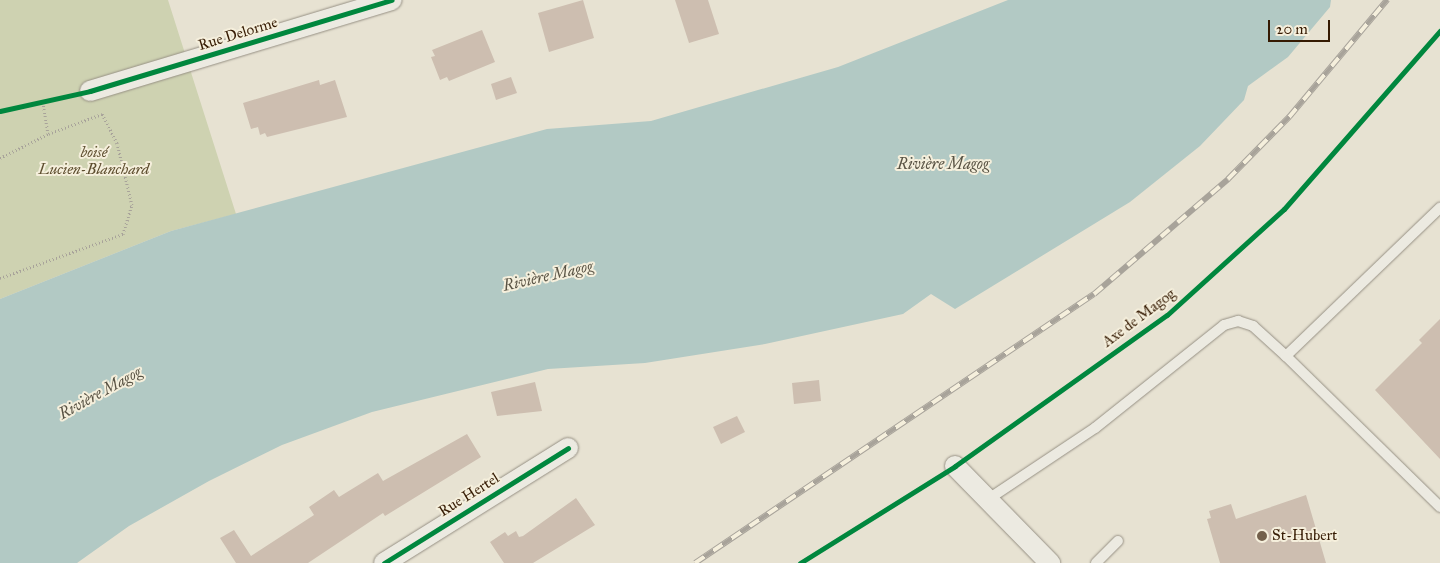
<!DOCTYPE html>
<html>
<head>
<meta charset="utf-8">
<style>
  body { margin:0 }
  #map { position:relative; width:1440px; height:563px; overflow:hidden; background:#e7e2d2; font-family:"IM FELL Great Primer",serif }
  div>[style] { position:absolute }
  .green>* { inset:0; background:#ced2b1 }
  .water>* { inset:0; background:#b2c9c4 }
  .building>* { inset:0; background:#cdbeb0 }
  .path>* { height:3px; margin-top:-1.5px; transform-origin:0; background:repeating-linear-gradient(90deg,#a8a39a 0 1px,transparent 0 3.5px) }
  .roads { filter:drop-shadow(0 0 1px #969084) drop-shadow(0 0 1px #969084) }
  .lane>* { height:10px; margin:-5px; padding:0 5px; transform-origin:5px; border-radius:5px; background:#eceae1 }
  .street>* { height:20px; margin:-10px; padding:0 10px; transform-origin:10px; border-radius:10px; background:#eceae1 }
  .rail>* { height:5.5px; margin-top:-2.75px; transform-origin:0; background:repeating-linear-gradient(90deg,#f5efdc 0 11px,#a8a39a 0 22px); box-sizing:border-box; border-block:1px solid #a8a39a }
  .cycleway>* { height:5px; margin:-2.5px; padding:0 2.5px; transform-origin:2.5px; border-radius:2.5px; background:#00873e }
  .dots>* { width:14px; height:14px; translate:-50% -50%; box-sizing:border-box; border:2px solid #f5efdc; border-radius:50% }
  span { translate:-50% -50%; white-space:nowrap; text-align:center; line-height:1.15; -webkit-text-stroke:4px #f5efdc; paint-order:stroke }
  .street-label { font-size:15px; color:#351a02 }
  .park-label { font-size:15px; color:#5d4d2e; font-style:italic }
  .poi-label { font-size:15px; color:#351a02 }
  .left { translate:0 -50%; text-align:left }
  .water-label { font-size:16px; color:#595344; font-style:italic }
  .scale { position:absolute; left:1268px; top:20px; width:62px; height:22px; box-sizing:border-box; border:2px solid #351a02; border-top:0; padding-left:6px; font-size:15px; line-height:18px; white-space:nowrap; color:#351a02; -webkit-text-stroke:4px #f5efdc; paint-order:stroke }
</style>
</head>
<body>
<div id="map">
  <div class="green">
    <div style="clip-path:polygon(0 0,168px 0,236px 214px,171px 231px,0 299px)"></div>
  </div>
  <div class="water">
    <div style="clip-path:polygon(1008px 0,1331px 0,1330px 7px,1288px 57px,1248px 86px,1244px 100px,1200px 146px,1130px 202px,955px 309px,931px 294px,903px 314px,765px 344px,645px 363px,548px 369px,372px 412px,282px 445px,209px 481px,129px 526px,77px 563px,0 563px,0 299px,171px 231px,547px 129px,651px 121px,838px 67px)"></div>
  </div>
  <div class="building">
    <div style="clip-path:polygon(583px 0,594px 38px,549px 52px,538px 13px)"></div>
    <div style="clip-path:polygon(675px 0,708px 0,719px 34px,689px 43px)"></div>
    <div style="clip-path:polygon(482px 30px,495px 62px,449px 81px,447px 77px,440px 80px,431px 57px,435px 56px,432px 50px)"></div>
    <div style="clip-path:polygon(511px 77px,517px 93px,496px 100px,491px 84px)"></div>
    <div style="clip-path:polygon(319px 80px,320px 85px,335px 80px,347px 117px,267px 137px,265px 133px,260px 135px,258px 127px,251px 129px,243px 103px)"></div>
    <div style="clip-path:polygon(1440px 319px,1440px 459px,1375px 390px,1422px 343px,1419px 340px)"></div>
    <div style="clip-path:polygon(819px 380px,821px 401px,794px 404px,792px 383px)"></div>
    <div style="clip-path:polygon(535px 382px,542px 411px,497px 416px,491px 392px)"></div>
    <div style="clip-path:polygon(737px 416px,745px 432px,721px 444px,713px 427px)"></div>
    <div style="clip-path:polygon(467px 434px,481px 457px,385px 516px,383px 513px,308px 563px,236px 563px,220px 538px,234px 530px,251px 556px,314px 515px,309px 507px,334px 490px,339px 497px,378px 473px,383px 481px)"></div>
    <div style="clip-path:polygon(1306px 495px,1326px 563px,1220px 563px,1207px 519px,1211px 518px,1209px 511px,1231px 504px,1236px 519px)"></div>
    <div style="clip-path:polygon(576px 498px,595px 525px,533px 563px,504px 563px,490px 542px,505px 532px,508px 536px,516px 531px,519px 537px,523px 536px)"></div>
  </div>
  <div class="path">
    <div style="left:0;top:158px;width:54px;rotate:-26.6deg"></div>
    <div style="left:0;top:278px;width:131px;rotate:-19.7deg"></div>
    <div style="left:123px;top:234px;width:30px;rotate:-73deg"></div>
    <div style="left:132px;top:205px;width:64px;rotate:-103.6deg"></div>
    <div style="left:117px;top:143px;width:33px;rotate:-117deg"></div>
    <div style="left:102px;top:114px;width:58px;rotate:159.7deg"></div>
    <div style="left:48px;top:134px;width:33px;rotate:-99deg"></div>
  </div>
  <div class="roads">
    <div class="lane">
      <div style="left:1286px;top:356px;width:214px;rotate:-43.9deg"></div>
      <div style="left:987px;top:500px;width:130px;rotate:-33.7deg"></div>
      <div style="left:1095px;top:428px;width:165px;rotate:-38.6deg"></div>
      <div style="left:1224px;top:325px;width:15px;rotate:-16deg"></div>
      <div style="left:1238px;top:321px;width:16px;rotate:18deg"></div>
      <div style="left:1253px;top:326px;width:45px;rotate:42.3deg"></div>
      <div style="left:1286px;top:356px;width:216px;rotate:44.4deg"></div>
      <div style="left:1096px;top:563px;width:31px;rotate:-45deg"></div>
    </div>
    <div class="street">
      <div style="left:90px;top:91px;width:315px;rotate:-16.8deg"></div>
      <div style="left:955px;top:466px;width:136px;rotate:45.6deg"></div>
      <div style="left:384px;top:563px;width:217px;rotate:-32deg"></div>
    </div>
  </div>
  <div class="rail">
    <div style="left:695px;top:563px;width:481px;rotate:-34deg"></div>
    <div style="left:1094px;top:294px;width:177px;rotate:-40.6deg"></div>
    <div style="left:1228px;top:179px;width:87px;rotate:-45.5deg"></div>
    <div style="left:1289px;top:117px;width:153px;rotate:-50.1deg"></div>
  </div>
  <div class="cycleway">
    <div style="left:0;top:111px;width:92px;rotate:-12.5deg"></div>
    <div style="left:90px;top:91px;width:315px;rotate:-16.8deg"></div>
    <div style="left:384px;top:563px;width:217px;rotate:-32deg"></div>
    <div style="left:800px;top:563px;width:183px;rotate:-32deg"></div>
    <div style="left:955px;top:466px;width:260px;rotate:-35.5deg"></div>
    <div style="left:1167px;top:315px;width:158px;rotate:-42.2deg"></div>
    <div style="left:1284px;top:209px;width:237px;rotate:-48.8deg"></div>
  </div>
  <div class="dots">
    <div style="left:1262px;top:536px;background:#73604b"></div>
  </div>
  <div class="street-label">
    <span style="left:238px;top:34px;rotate:-17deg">Rue Delorme</span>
    <span style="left:1139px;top:318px;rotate:-37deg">Axe de Magog</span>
    <span style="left:469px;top:495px;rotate:-32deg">Rue Hertel</span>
  </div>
  <div class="park-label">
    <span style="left:94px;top:161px">boisé<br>Lucien-Blanchard</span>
  </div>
  <div class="poi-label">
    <span class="left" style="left:1272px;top:536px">St-Hubert</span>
  </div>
  <div class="water-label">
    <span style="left:943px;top:164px">Rivière Magog</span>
    <span style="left:548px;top:276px;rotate:-13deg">Rivière Magog</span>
    <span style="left:100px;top:393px;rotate:-29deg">Rivière Magog</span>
  </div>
  <div class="scale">20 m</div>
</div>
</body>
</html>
